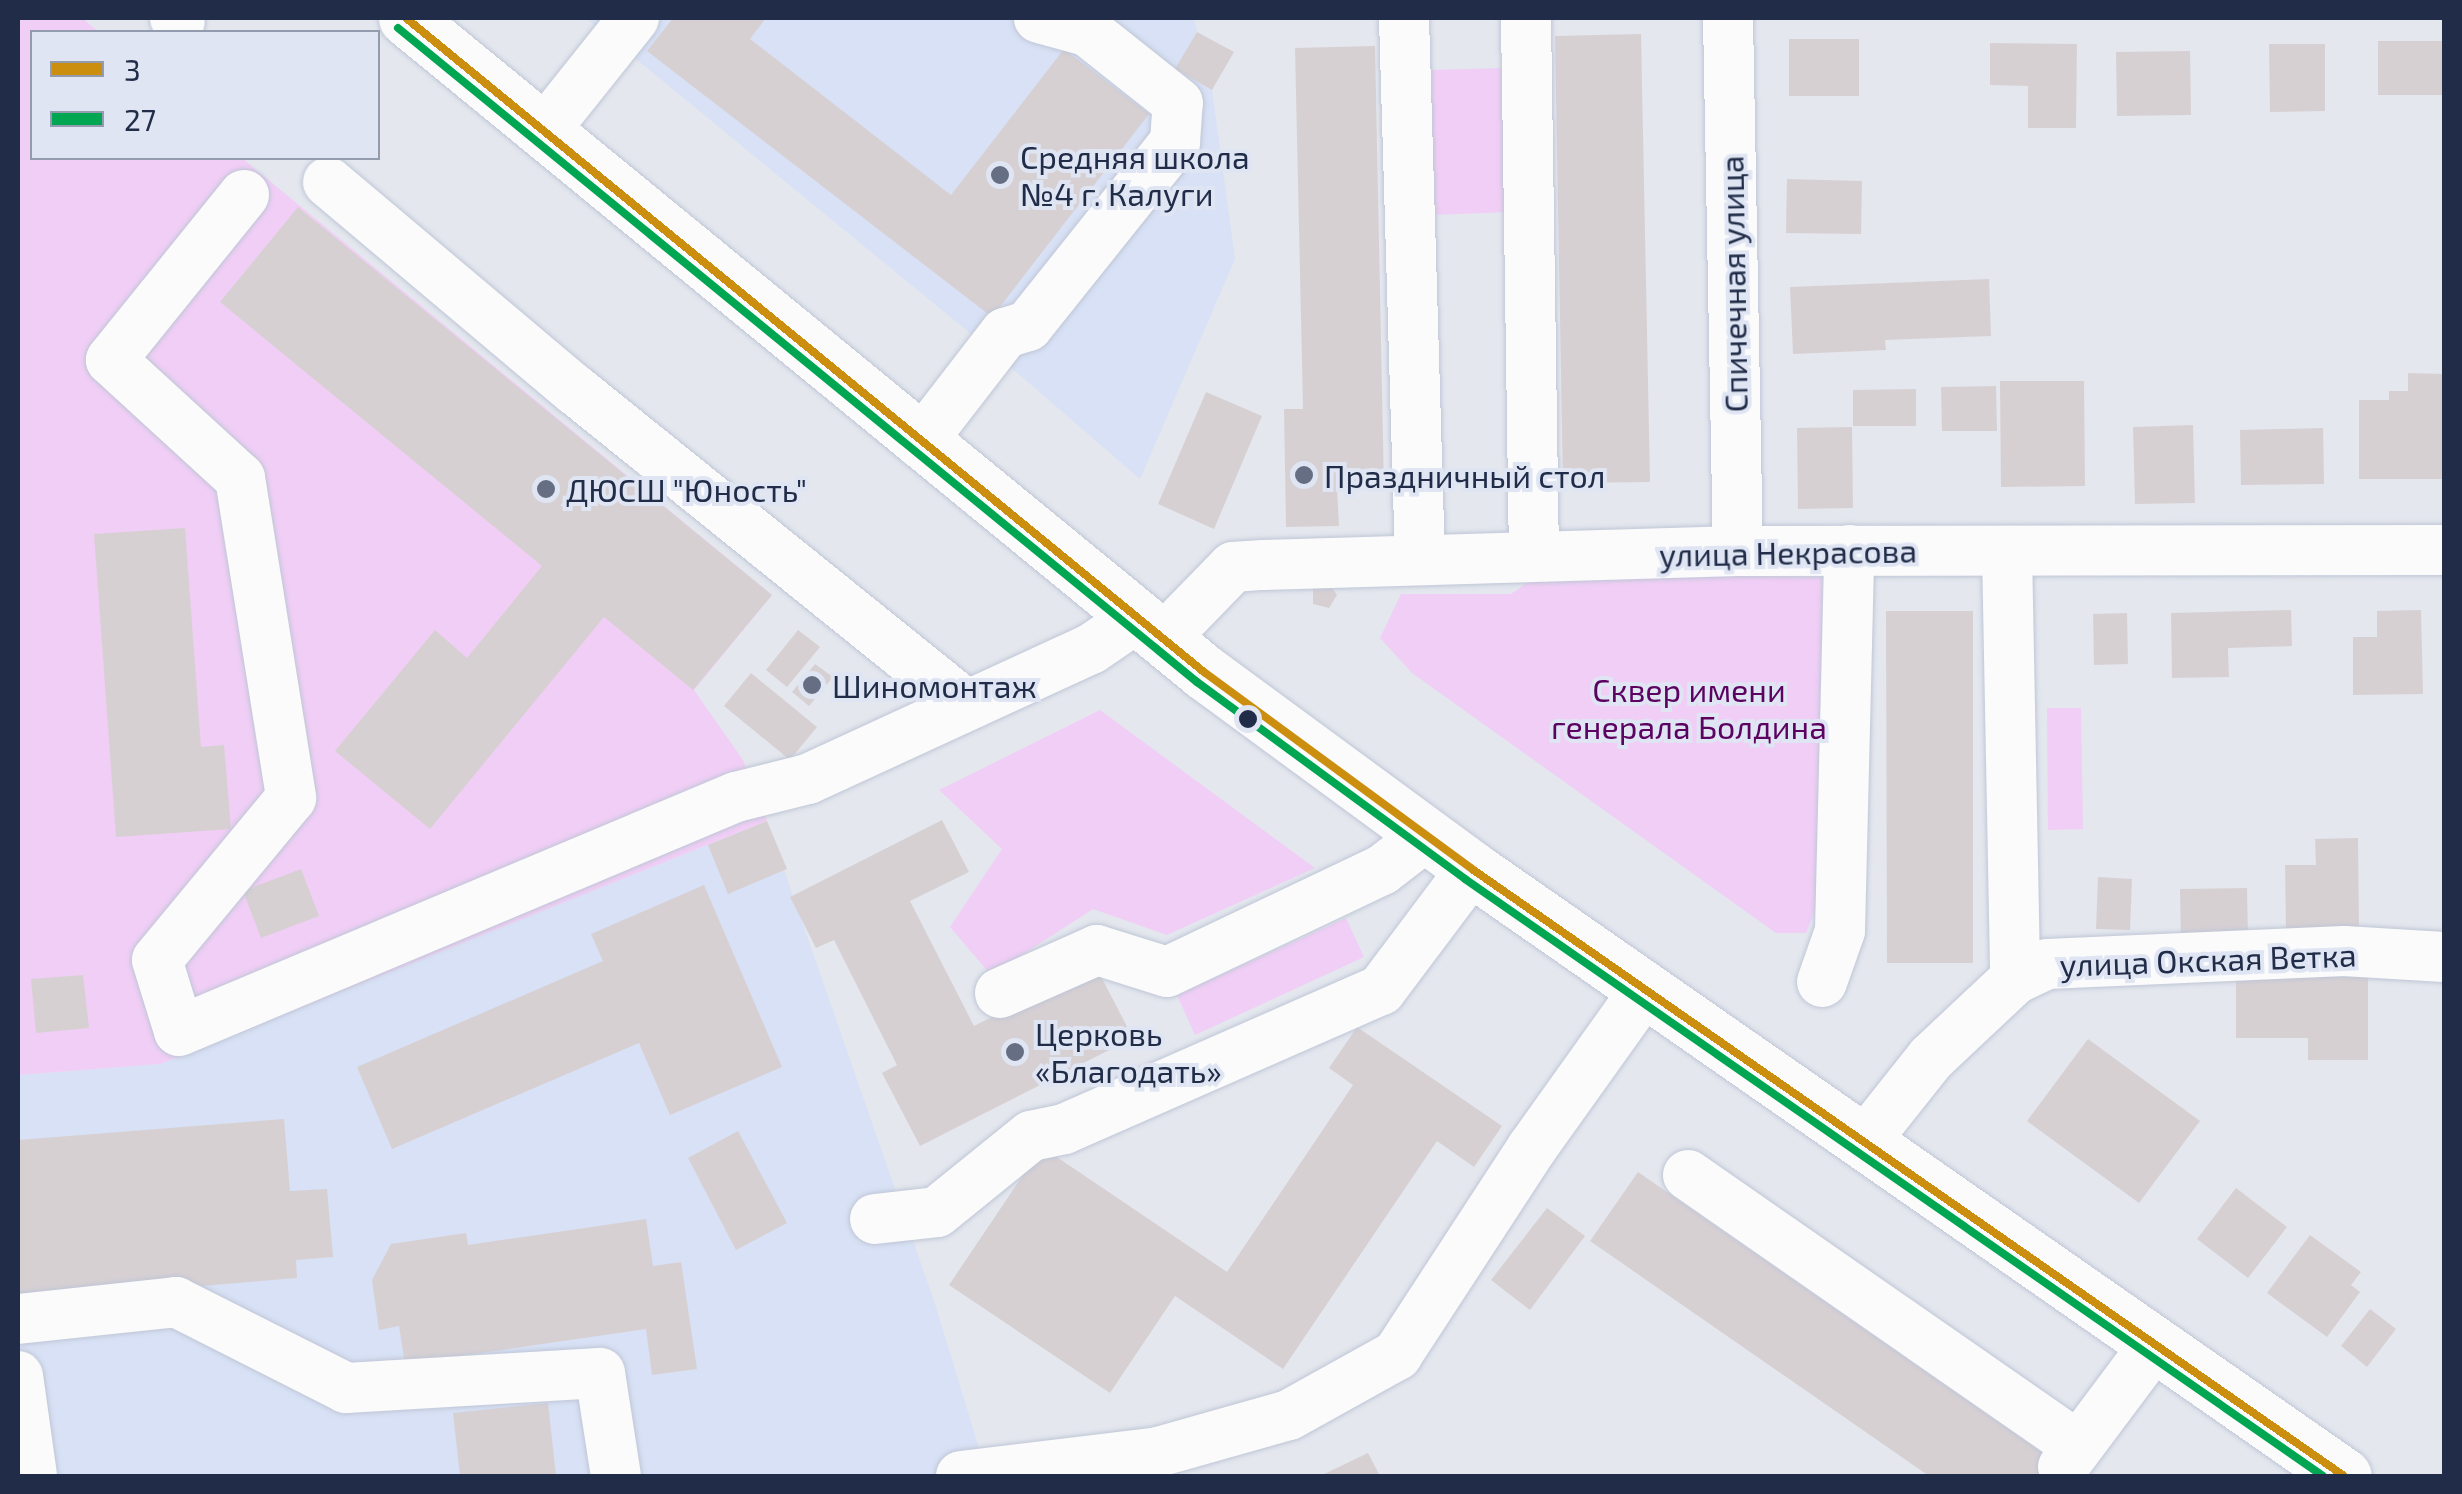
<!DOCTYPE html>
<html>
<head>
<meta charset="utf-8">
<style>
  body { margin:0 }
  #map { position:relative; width:2462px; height:1494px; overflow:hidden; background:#e4e7ee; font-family:"Exo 2",sans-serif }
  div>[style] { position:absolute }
  .built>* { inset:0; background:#d8e1f5 }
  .green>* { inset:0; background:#f1cef6 }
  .building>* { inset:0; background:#d7d0d3 }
  .roads { filter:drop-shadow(0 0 2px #bfc6d6) drop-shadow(0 0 2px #bfc6d6) }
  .minor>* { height:50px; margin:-25px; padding:0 25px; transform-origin:25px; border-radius:25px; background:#fbfbfc }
  .major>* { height:55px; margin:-27.5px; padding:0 27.5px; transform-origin:27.5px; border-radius:27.5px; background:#fbfbfc }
  .bus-1>* { height:8px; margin:-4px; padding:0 4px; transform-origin:4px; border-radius:4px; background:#cc8e0e }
  .bus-2>* { height:8px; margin:-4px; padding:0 4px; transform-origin:4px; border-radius:4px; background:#00a651 }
  .dots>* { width:28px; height:28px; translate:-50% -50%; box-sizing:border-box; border:5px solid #dfe5f3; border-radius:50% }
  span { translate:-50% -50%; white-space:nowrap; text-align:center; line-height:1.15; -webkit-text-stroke:8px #dfe5f3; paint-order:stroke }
  .poi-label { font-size:32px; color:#212d48 }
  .left { translate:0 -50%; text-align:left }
  .street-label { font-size:32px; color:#212d48 }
  .park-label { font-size:32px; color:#5c0261 }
  .frame { position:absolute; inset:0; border:20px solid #212d48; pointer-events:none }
  .legend { position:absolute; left:30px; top:30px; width:350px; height:130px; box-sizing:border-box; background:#dfe5f3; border:2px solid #939baf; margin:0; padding:12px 18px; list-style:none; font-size:30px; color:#212d48 }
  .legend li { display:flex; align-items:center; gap:20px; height:50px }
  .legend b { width:50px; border:2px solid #939baf }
</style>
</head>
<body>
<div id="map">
  <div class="built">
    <div style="clip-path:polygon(586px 18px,1194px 18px,1197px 32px,1176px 69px,1212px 90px,1235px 259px,1140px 479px,993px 352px)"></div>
    <div style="clip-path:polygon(767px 821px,935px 1304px,985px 1468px,966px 1476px,18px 1476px,18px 1075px,160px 1064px)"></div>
  </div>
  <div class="green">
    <div style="clip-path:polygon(18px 18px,82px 18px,99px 32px,32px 32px,32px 158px,242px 158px,772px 595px,694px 690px,743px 760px,767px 821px,160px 1064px,18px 1075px)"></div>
    <div style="clip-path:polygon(1505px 68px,1509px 212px,1432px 215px,1428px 70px)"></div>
    <div style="clip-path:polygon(1539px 574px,1822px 577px,1824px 889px,1806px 933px,1776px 933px,1412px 673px,1380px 638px,1401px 594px,1511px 594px)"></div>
    <div style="clip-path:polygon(2047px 708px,2081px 708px,2083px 829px,2048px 830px)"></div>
    <div style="clip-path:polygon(1100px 710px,1315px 868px,1167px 935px,1093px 909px,991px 975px,950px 927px,1002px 849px,939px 790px)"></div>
    <div style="clip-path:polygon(1346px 918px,1364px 957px,1195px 1035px,1177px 995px)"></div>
  </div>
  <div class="building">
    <div style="clip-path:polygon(673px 18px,766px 18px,750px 39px,951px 195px,1064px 49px,1149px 114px,992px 317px,647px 51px)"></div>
    <div style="clip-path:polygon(1197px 32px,1234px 52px,1212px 90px,1175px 69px)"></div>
    <div style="clip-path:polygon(1641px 34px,1650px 482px,1563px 483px,1555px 36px)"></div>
    <div style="clip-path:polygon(1789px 39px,1859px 39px,1859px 96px,1789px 96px)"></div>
    <div style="clip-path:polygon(2378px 41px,2442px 41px,2442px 95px,2378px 95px)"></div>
    <div style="clip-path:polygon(1990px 43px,2077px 44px,2076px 128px,2028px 128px,2028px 86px,1990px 85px)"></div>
    <div style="clip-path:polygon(2269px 44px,2325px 44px,2325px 111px,2270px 112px)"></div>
    <div style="clip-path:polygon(1375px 46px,1384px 488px,1337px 488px,1339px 526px,1286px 527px,1284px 409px,1303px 409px,1295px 48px)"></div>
    <div style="clip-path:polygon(2190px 51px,2191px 115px,2117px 116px,2116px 52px)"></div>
    <div style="clip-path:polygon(1787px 179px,1862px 181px,1861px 234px,1786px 233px)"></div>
    <div style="clip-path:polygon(298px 207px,772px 595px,693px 690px,604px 617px,430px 829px,335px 751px,435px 630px,467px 658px,542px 566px,220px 302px)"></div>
    <div style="clip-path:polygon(1989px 279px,1991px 336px,1885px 340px,1886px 350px,1793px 354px,1790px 287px)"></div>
    <div style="clip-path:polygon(2408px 373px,2444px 374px,2444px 479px,2359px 479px,2359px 400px,2389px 400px,2389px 391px,2408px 391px)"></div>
    <div style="clip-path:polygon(2000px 381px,2084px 381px,2085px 486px,2001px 487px)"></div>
    <div style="clip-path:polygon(1996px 386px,1997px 431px,1942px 431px,1941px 387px)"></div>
    <div style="clip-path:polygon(1916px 389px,1916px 426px,1853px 426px,1853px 390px)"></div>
    <div style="clip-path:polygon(1206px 392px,1262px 416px,1214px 529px,1158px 504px)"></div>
    <div style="clip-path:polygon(2193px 425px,2195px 503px,2135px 504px,2133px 427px)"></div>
    <div style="clip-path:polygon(1852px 427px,1853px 508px,1798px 509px,1797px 428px)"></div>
    <div style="clip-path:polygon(2323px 428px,2324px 484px,2241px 485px,2240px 430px)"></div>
    <div style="clip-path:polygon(185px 528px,201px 747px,224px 745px,231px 829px,116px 837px,94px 534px)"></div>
    <div style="clip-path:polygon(1328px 583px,1337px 595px,1329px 608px,1313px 604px,1313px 588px)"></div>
    <div style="clip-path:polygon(2291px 610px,2292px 646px,2228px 648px,2229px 677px,2172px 678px,2171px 613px)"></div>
    <div style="clip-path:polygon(2421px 610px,2423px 694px,2353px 695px,2353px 637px,2377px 637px,2377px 611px)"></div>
    <div style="clip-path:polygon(1886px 611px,1973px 611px,1973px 963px,1887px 963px)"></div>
    <div style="clip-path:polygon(2127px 613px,2128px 664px,2094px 665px,2093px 614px)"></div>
    <div style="clip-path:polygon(798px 630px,820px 647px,787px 687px,766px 670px)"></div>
    <div style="clip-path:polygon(815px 664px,833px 677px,809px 706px,792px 692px)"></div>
    <div style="clip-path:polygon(751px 673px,817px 727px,790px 760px,724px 706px)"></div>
    <div style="clip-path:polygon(942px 820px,969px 872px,910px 901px,974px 1026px,1095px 965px,1133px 1038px,920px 1146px,882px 1073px,897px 1065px,834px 940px,816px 948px,790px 897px)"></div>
    <div style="clip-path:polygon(767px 821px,787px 869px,728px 894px,708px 845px)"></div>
    <div style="clip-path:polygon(2358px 838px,2359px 930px,2286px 931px,2285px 865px,2316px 865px,2315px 839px)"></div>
    <div style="clip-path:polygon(301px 869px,319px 916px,261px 938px,243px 891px)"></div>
    <div style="clip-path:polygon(2098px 877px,2132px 879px,2130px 930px,2096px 929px)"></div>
    <div style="clip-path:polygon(704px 885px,782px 1067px,670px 1115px,639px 1043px,392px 1149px,357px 1067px,603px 961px,591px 934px)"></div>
    <div style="clip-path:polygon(2247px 888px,2248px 940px,2181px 940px,2180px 889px)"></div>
    <div style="clip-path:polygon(83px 975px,89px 1028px,36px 1033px,31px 979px)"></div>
    <div style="clip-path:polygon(2236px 977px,2368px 977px,2368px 1060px,2308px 1060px,2308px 1038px,2236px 1038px)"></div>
    <div style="clip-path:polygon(1357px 1027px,1502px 1126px,1474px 1167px,1437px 1141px,1283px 1369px,1175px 1296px,1110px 1393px,949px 1285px,1042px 1147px,1227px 1272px,1353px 1085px,1329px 1068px)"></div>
    <div style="clip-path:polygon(2088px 1039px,2200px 1121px,2139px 1203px,2027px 1121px)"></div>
    <div style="clip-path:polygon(284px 1119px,290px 1191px,327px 1189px,333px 1257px,296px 1260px,297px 1278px,18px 1301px,18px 1140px)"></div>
    <div style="clip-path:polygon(738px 1131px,787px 1223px,736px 1250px,688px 1158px)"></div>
    <div style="clip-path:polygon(1638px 1172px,2076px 1476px,1929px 1476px,1590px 1241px)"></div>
    <div style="clip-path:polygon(2236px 1188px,2287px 1227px,2248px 1278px,2197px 1239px)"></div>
    <div style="clip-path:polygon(1547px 1208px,1585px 1236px,1530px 1310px,1491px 1280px)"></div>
    <div style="clip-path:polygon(646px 1219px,653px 1266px,681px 1262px,697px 1369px,652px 1375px,646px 1329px,405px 1364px,399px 1326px,379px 1330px,372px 1280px,391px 1244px,466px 1233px,468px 1245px)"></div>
    <div style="clip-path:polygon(2310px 1235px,2361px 1272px,2351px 1285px,2360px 1292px,2327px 1337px,2267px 1293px)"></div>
    <div style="clip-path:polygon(2370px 1309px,2396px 1329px,2367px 1367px,2341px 1346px)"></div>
    <div style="clip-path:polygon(548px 1403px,556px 1476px,460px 1476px,453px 1413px)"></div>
    <div style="clip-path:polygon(1368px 1453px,1380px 1476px,1320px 1476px)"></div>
  </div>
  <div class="roads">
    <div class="minor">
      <div style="left:175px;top:18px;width:6px;rotate:39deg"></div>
      <div style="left:1404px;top:18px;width:541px;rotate:88.31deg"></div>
      <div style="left:1526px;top:18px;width:538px;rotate:89.15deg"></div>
      <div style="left:1728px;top:18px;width:533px;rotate:88.93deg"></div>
      <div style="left:543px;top:132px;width:146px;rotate:-51.4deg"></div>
      <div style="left:328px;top:182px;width:322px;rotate:40.1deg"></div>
      <div style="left:574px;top:389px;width:502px;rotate:38.86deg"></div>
      <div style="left:244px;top:195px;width:212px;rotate:128.9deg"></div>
      <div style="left:111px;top:360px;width:175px;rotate:42.5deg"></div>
      <div style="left:240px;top:478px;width:324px;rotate:80.9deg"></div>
      <div style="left:291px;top:798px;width:210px;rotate:129.6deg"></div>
      <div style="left:157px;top:960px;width:74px;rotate:72.8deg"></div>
      <div style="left:179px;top:1031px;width:604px;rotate:-22.79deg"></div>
      <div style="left:736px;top:797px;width:74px;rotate:-14deg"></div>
      <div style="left:808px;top:779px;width:311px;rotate:-24.7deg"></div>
      <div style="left:1091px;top:649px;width:53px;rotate:-34.3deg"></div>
      <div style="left:920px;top:443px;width:139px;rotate:-52.3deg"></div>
      <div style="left:1005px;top:333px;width:24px;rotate:-17deg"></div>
      <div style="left:1028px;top:326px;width:236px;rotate:-51.4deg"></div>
      <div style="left:1175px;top:142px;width:39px;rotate:-86deg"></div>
      <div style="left:1178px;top:103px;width:116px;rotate:-141.6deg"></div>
      <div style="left:1087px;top:31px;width:50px;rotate:-164.8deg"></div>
      <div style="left:2007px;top:551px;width:428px;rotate:88.9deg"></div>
      <div style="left:1162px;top:640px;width:102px;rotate:-45.8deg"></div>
      <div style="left:1233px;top:567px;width:30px;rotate:-4deg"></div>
      <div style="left:1263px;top:565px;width:475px;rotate:-1.7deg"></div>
      <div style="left:1738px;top:551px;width:706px;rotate:-0.08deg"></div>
      <div style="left:1822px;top:982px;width:54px;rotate:-70.6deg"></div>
      <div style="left:1840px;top:931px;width:381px;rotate:-88.6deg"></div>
      <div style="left:1000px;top:993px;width:106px;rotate:-23.9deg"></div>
      <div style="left:1097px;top:950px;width:73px;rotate:17.4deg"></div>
      <div style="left:1167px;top:972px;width:238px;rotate:-25.4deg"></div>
      <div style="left:1382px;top:870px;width:56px;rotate:-37.7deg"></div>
      <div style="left:1865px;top:1141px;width:106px;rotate:-51.5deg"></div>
      <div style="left:1931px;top:1058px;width:115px;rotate:-43.2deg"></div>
      <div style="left:2015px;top:979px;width:35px;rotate:-25deg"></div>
      <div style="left:2047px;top:964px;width:297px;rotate:-2.5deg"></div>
      <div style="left:2344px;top:951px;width:100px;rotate:3.4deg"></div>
      <div style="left:1688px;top:1175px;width:475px;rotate:34.8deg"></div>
      <div style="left:875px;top:1219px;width:62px;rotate:-6.4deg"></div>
      <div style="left:937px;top:1212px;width:121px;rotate:-39deg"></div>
      <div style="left:1031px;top:1136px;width:34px;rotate:-12deg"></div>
      <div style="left:1064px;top:1129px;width:346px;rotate:-23.7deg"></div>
      <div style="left:1381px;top:990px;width:151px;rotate:-53.1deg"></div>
      <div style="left:18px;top:1319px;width:159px;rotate:-6.1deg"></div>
      <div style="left:176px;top:1302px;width:191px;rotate:26.8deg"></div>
      <div style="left:346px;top:1388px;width:254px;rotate:-3.4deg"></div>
      <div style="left:600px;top:1373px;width:104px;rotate:81.2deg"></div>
      <div style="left:18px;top:1376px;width:101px;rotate:82deg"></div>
      <div style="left:2063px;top:1467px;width:154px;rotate:-53.2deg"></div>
      <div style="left:961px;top:1476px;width:198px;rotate:-6.9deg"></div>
      <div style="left:1158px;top:1452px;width:136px;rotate:-15.8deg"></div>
      <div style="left:1289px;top:1415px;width:124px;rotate:-29.1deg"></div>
      <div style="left:1397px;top:1355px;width:247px;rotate:-56.9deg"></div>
      <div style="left:1532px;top:1148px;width:196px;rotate:-54.5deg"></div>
    </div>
    <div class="major">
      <div style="left:406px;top:18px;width:1032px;rotate:39.34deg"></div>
      <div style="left:1204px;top:672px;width:333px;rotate:36.3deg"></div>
      <div style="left:1472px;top:869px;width:1062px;rotate:34.84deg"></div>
    </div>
  </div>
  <div class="bus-1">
    <div style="left:406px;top:18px;width:1032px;rotate:39.34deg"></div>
    <div style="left:1204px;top:672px;width:333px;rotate:36.3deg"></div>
    <div style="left:1472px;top:869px;width:1062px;rotate:34.84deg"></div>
  </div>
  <div class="bus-2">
    <div style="left:398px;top:28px;width:1033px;rotate:39.3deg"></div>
    <div style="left:1197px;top:682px;width:333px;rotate:36.3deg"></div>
    <div style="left:1465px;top:879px;width:1045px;rotate:34.83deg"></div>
  </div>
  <div class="dots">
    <div style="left:1000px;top:175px;background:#656e82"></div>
    <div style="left:1304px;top:475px;background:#656e82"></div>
    <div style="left:546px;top:489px;background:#656e82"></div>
    <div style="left:812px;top:685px;background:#656e82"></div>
    <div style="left:1248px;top:719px;background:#212d48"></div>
    <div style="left:1015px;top:1052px;background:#656e82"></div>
  </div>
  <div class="poi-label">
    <span class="left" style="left:1020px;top:175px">Средняя школа<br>№4 г. Калуги</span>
    <span class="left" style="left:1324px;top:475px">Праздничный стол</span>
    <span class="left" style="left:566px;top:489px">ДЮСШ "Юность"</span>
    <span class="left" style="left:832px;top:685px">Шиномонтаж</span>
    <span class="left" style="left:1035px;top:1052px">Церковь<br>«Благодать»</span>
  </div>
  <div class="street-label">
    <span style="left:1733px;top:284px;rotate:-91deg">Спичечная улица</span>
    <span style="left:1788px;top:552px;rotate:-1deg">улица Некрасова</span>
    <span style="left:2208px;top:959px;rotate:-2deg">улица Окская Ветка</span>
  </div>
  <div class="park-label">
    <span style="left:1689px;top:708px">Сквер имени<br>генерала Болдина</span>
  </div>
  <div class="frame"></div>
  <ul class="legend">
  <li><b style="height:12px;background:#cc8e0e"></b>3</li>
  <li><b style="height:12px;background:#00a651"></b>27</li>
  </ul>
</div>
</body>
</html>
